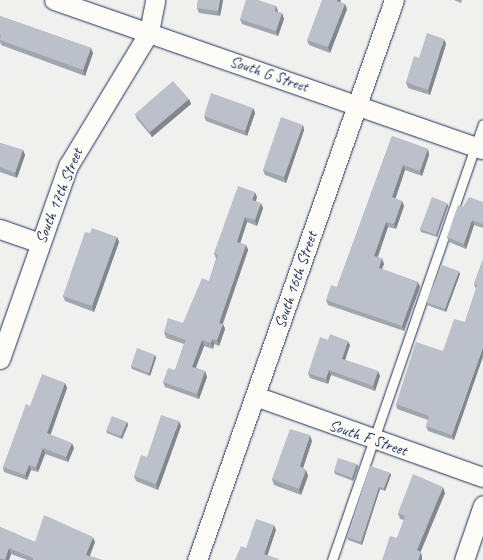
<!DOCTYPE html>
<html>
<head>
<meta charset="utf-8">
<style>
  body { margin:0 }
  #map { position:relative; width:483px; height:560px; overflow:hidden; background:#f0f0ee; font-family:Caveat,sans-serif }
  div>[style] { position:absolute }
  .roads { filter:drop-shadow(0 0 1px #1b2f5e) drop-shadow(0 0 1px #1b2f5e) }
  .service>* { height:9px; margin:-4.5px; padding:0 4.5px; transform-origin:4.5px; border-radius:4.5px; background:#fdfcf7 }
  .minor>* { height:19px; margin:-9.5px; padding:0 9.5px; transform-origin:9.5px; border-radius:9.5px; background:#fdfcf7 }
  .wall>* { inset:0; background:#a1a5ae }
  .shaded-wall>* { inset:0; background:#83868d }
  .building>* { inset:0; background:#bbc0ca }
  span { translate:-50% -50%; white-space:nowrap; text-align:center; line-height:1.15; -webkit-text-stroke:4px #fdfcf7; paint-order:stroke }
  .street-label { font-size:16px; color:#1b2f5e }
</style>
</head>
<body>
<div id="map">
  <div class="roads">
    <div class="service">
      <div style="left:332px;top:560px;width:461px;rotate:-70.9deg"></div>
    </div>
    <div class="minor">
      <div style="left:54px;top:0;width:454px;rotate:19.2deg"></div>
      <div style="left:0;top:229px;width:42px;rotate:19.3deg"></div>
      <div style="left:0;top:359px;width:205px;rotate:-70.6deg"></div>
      <div style="left:68px;top:166px;width:157px;rotate:-58.8deg"></div>
      <div style="left:149px;top:32px;width:33px;rotate:-79deg"></div>
      <div style="left:255px;top:396px;width:242px;rotate:19.6deg"></div>
      <div style="left:197px;top:560px;width:594px;rotate:-70.62deg"></div>
      <div style="left:464px;top:560px;width:58px;rotate:-70.9deg"></div>
    </div>
  </div>
  <div class="wall">
    <div style="clip-path:polygon(198px 0,223px 0,220px 16px,199px 13px,197px 8px)"></div>
    <div style="clip-path:polygon(454px 0,462px 0,461px 3px)"></div>
    <div style="clip-path:polygon(340px 2px,345px 4px,347px 9px,330px 53px,309px 45px,307px 40px)"></div>
    <div style="clip-path:polygon(276px 6px,278px 12px,282px 13px,284px 19px,278px 36px,242px 24px,240px 19px)"></div>
    <div style="clip-path:polygon(0 16px,91px 48px,93px 53px,85px 76px,1px 45px,0 41px)"></div>
    <div style="clip-path:polygon(446px 44px,430px 95px,408px 88px,406px 82px,419px 58px)"></div>
    <div style="clip-path:polygon(189px 99px,191px 104px,152px 137px,137px 119px,135px 114px)"></div>
    <div style="clip-path:polygon(253px 108px,255px 113px,247px 136px,206px 121px,204px 116px)"></div>
    <div style="clip-path:polygon(303px 125px,304px 130px,286px 183px,265px 175px,263px 170px)"></div>
    <div style="clip-path:polygon(392px 136px,428px 149px,429px 155px,422px 176px,405px 170px,395px 199px,402px 201px,404px 206px,396px 229px,388px 227px,378px 257px,384px 264px,382px 269px,418px 282px,420px 287px,404px 331px,328px 305px,326px 300px,337px 287px)"></div>
    <div style="clip-path:polygon(0 143px,23px 150px,25px 155px,17px 178px,0 172px)"></div>
    <div style="clip-path:polygon(257px 197px,256px 201px,263px 208px,257px 226px,247px 222px,240px 243px,246px 245px,248px 250px,223px 324px,225px 329px,219px 346px,214px 344px,213px 349px,204px 346px,196px 368px,205px 371px,207px 377px,199px 399px,165px 387px,163px 382px,175px 370px,184px 344px,166px 338px,164px 332px,183px 323px,209px 281px,216px 259px,214px 253px)"></div>
    <div style="clip-path:polygon(483px 202px,483px 228px,474px 225px,466px 249px,449px 242px,447px 237px,463px 207px)"></div>
    <div style="clip-path:polygon(448px 206px,437px 237px,421px 232px,420px 229px)"></div>
    <div style="clip-path:polygon(90px 233px,117px 237px,119px 242px,94px 312px,65px 301px,63px 296px)"></div>
    <div style="clip-path:polygon(483px 259px,454px 440px,428px 431px,426px 426px,428px 420px,397px 409px,396px 404px,443px 351px,465px 322px,476px 289px,474px 284px)"></div>
    <div style="clip-path:polygon(460px 274px,446px 312px,427px 305px,426px 302px)"></div>
    <div style="clip-path:polygon(328px 340px,350px 345px,345px 360px,378px 371px,380px 376px,375px 391px,331px 375px,328px 384px,310px 378px,308px 373px)"></div>
    <div style="clip-path:polygon(155px 355px,156px 358px,150px 376px,132px 369px,131px 366px)"></div>
    <div style="clip-path:polygon(65px 383px,67px 388px,50px 435px,74px 448px,68px 462px,45px 454px,38px 472px,31px 470px,27px 480px,4px 472px,3px 467px,30px 406px)"></div>
    <div style="clip-path:polygon(127px 422px,128px 425px,122px 439px,107px 433px,106px 431px)"></div>
    <div style="clip-path:polygon(181px 426px,158px 490px,136px 481px,134px 476px,147px 457px)"></div>
    <div style="clip-path:polygon(312px 441px,303px 468px,306px 470px,308px 476px,301px 495px,274px 485px,272px 479px)"></div>
    <div style="clip-path:polygon(357px 464px,358px 467px,353px 481px,335px 474px,334px 471px)"></div>
    <div style="clip-path:polygon(370px 466px,390px 473px,391px 475px,385px 491px,380px 489px,362px 545px,348px 540px,347px 537px)"></div>
    <div style="clip-path:polygon(445px 493px,420px 552px,422px 557px,397px 538px,404px 520px,400px 519px,398px 513px)"></div>
    <div style="clip-path:polygon(0 527px,35px 542px,95px 542px,90px 556px,102px 560px,27px 560px,11px 554px,9px 560px,0 560px)"></div>
  </div>
  <div class="shaded-wall">
    <div style="clip-path:polygon(220px 0,223px 0,220px 16px,218px 11px)"></div>
    <div style="clip-path:polygon(337px 0,341px 0,339px 7px,337px 1px)"></div>
    <div style="clip-path:polygon(345px 4px,347px 9px,330px 53px,328px 47px)"></div>
    <div style="clip-path:polygon(276px 6px,278px 11px,276px 16px,275px 11px)"></div>
    <div style="clip-path:polygon(282px 13px,284px 19px,278px 36px,276px 31px)"></div>
    <div style="clip-path:polygon(444px 39px,446px 44px,430px 95px,428px 90px)"></div>
    <div style="clip-path:polygon(91px 48px,93px 53px,85px 76px,83px 70px)"></div>
    <div style="clip-path:polygon(189px 99px,191px 104px,152px 137px,150px 132px)"></div>
    <div style="clip-path:polygon(253px 108px,255px 113px,247px 136px,245px 131px)"></div>
    <div style="clip-path:polygon(303px 125px,304px 130px,286px 183px,284px 177px)"></div>
    <div style="clip-path:polygon(428px 149px,429px 155px,422px 176px,420px 171px)"></div>
    <div style="clip-path:polygon(23px 150px,25px 155px,17px 178px,15px 173px)"></div>
    <div style="clip-path:polygon(403px 165px,405px 170px,394px 203px,392px 197px)"></div>
    <div style="clip-path:polygon(255px 192px,257px 197px,254px 205px,252px 200px)"></div>
    <div style="clip-path:polygon(402px 201px,404px 206px,396px 229px,394px 224px)"></div>
    <div style="clip-path:polygon(261px 203px,263px 208px,257px 226px,255px 220px)"></div>
    <div style="clip-path:polygon(447px 203px,448px 206px,437px 237px,436px 235px)"></div>
    <div style="clip-path:polygon(245px 217px,247px 222px,239px 247px,237px 242px)"></div>
    <div style="clip-path:polygon(472px 220px,474px 225px,466px 249px,464px 244px)"></div>
    <div style="clip-path:polygon(386px 222px,388px 227px,376px 261px,374px 256px)"></div>
    <div style="clip-path:polygon(117px 237px,119px 242px,94px 312px,92px 306px)"></div>
    <div style="clip-path:polygon(246px 245px,248px 250px,221px 328px,219px 323px)"></div>
    <div style="clip-path:polygon(382px 258px,384px 264px,380px 273px,379px 268px)"></div>
    <div style="clip-path:polygon(459px 271px,460px 274px,446px 312px,445px 309px)"></div>
    <div style="clip-path:polygon(418px 282px,420px 287px,404px 331px,402px 326px)"></div>
    <div style="clip-path:polygon(223px 324px,225px 329px,219px 346px,217px 340px)"></div>
    <div style="clip-path:polygon(212px 339px,214px 344px,213px 349px,211px 343px)"></div>
    <div style="clip-path:polygon(202px 340px,204px 346px,194px 372px,192px 367px)"></div>
    <div style="clip-path:polygon(348px 341px,350px 345px,344px 363px,342px 359px)"></div>
    <div style="clip-path:polygon(483px 347px,483px 357px,454px 440px,452px 435px)"></div>
    <div style="clip-path:polygon(155px 355px,156px 358px,150px 376px,149px 373px)"></div>
    <div style="clip-path:polygon(329px 370px,331px 375px,328px 384px,326px 379px)"></div>
    <div style="clip-path:polygon(205px 371px,207px 377px,199px 399px,197px 394px)"></div>
    <div style="clip-path:polygon(378px 371px,380px 376px,375px 391px,373px 386px)"></div>
    <div style="clip-path:polygon(65px 383px,67px 388px,49px 439px,47px 433px)"></div>
    <div style="clip-path:polygon(179px 421px,181px 426px,158px 490px,156px 484px)"></div>
    <div style="clip-path:polygon(127px 422px,128px 425px,122px 439px,121px 436px)"></div>
    <div style="clip-path:polygon(310px 435px,312px 441px,302px 471px,300px 466px)"></div>
    <div style="clip-path:polygon(72px 443px,74px 448px,68px 462px,66px 457px)"></div>
    <div style="clip-path:polygon(43px 448px,45px 454px,38px 472px,36px 467px)"></div>
    <div style="clip-path:polygon(357px 464px,358px 467px,353px 481px,352px 478px)"></div>
    <div style="clip-path:polygon(29px 465px,31px 470px,27px 480px,25px 475px)"></div>
    <div style="clip-path:polygon(306px 470px,308px 476px,301px 495px,299px 489px)"></div>
    <div style="clip-path:polygon(390px 473px,391px 475px,385px 491px,384px 488px)"></div>
    <div style="clip-path:polygon(379px 487px,380px 489px,362px 545px,361px 542px)"></div>
    <div style="clip-path:polygon(443px 487px,445px 493px,419px 556px,417px 550px)"></div>
    <div style="clip-path:polygon(274px 525px,276px 530px,266px 560px,264px 554px)"></div>
    <div style="clip-path:polygon(93px 537px,95px 542px,88px 560px,86px 555px)"></div>
    <div style="clip-path:polygon(9px 548px,11px 554px,9px 560px,5px 560px)"></div>
    <div style="clip-path:polygon(421px 552px,422px 557px,422px 560px,418px 560px)"></div>
  </div>
  <div class="building">
    <div style="clip-path:polygon(198px 0,220px 0,218px 11px,197px 8px)"></div>
    <div style="clip-path:polygon(246px 0,258px 0,276px 6px,275px 11px,282px 13px,276px 31px,240px 19px)"></div>
    <div style="clip-path:polygon(322px 0,337px 0,337px 1px,345px 4px,328px 47px,307px 40px)"></div>
    <div style="clip-path:polygon(0 16px,91px 48px,83px 70px,0 40px,1px 35px,0 35px)"></div>
    <div style="clip-path:polygon(427px 33px,444px 39px,428px 90px,406px 82px,414px 56px,419px 58px)"></div>
    <div style="clip-path:polygon(173px 81px,189px 99px,150px 132px,135px 114px)"></div>
    <div style="clip-path:polygon(211px 93px,253px 108px,245px 131px,204px 116px)"></div>
    <div style="clip-path:polygon(281px 117px,303px 125px,284px 177px,263px 170px)"></div>
    <div style="clip-path:polygon(392px 136px,428px 149px,420px 171px,403px 165px,392px 197px,402px 201px,394px 224px,386px 222px,374px 256px,382px 258px,379px 268px,418px 282px,402px 326px,326px 300px,331px 285px,337px 287px)"></div>
    <div style="clip-path:polygon(0 143px,23px 150px,15px 173px,0 167px)"></div>
    <div style="clip-path:polygon(238px 186px,255px 192px,252px 200px,261px 203px,255px 220px,245px 217px,237px 242px,246px 245px,219px 323px,223px 324px,217px 340px,212px 339px,211px 343px,202px 340px,192px 367px,205px 371px,197px 394px,163px 382px,168px 368px,175px 370px,186px 340px,164px 332px,168px 318px,183px 323px,202px 278px,209px 281px,218px 255px,214px 253px)"></div>
    <div style="clip-path:polygon(432px 197px,447px 203px,436px 235px,420px 229px)"></div>
    <div style="clip-path:polygon(469px 197px,483px 202px,483px 224px,472px 220px,464px 244px,447px 237px,458px 205px,463px 207px)"></div>
    <div style="clip-path:polygon(92px 228px,117px 237px,92px 306px,63px 296px,85px 232px,90px 233px)"></div>
    <div style="clip-path:polygon(483px 259px,483px 347px,452px 435px,426px 426px,429px 416px,396px 404px,416px 342px,443px 351px,454px 319px,465px 322px,477px 285px,474px 284px)"></div>
    <div style="clip-path:polygon(442px 265px,459px 271px,445px 309px,426px 302px)"></div>
    <div style="clip-path:polygon(330px 334px,348px 341px,342px 359px,378px 371px,373px 386px,329px 370px,326px 379px,308px 373px,320px 337px,328px 340px)"></div>
    <div style="clip-path:polygon(137px 348px,155px 355px,149px 373px,131px 366px)"></div>
    <div style="clip-path:polygon(42px 374px,65px 383px,47px 433px,72px 443px,66px 457px,43px 448px,36px 467px,29px 465px,25px 475px,3px 467px,26px 404px,30px 406px)"></div>
    <div style="clip-path:polygon(161px 415px,179px 421px,156px 484px,134px 476px,141px 455px,147px 457px)"></div>
    <div style="clip-path:polygon(112px 416px,127px 422px,121px 436px,106px 431px)"></div>
    <div style="clip-path:polygon(290px 429px,310px 435px,300px 466px,306px 470px,299px 489px,272px 479px)"></div>
    <div style="clip-path:polygon(338px 458px,357px 464px,352px 478px,334px 471px)"></div>
    <div style="clip-path:polygon(370px 466px,390px 473px,384px 488px,379px 487px,361px 542px,347px 537px)"></div>
    <div style="clip-path:polygon(413px 474px,443px 487px,417px 550px,421px 552px,418px 560px,382px 560px,390px 536px,397px 538px,405px 516px,398px 513px)"></div>
    <div style="clip-path:polygon(44px 515px,93px 537px,86px 555px,102px 560px,33px 560px,33px 558px,9px 548px,5px 560px,0 558px,0 527px,35px 542px)"></div>
    <div style="clip-path:polygon(256px 519px,274px 525px,264px 554px,279px 559px,278px 560px,235px 560px,241px 546px,246px 548px)"></div>
  </div>
  <div class="street-label">
    <span style="left:269px;top:74px;rotate:19deg">South G Street</span>
    <span style="left:59px;top:196px;rotate:-68deg">South 17th Street</span>
    <span style="left:296px;top:280px;rotate:-71deg">South 16th Street</span>
    <span style="left:368px;top:438px;rotate:19deg">South F Street</span>
  </div>
</div>
</body>
</html>
